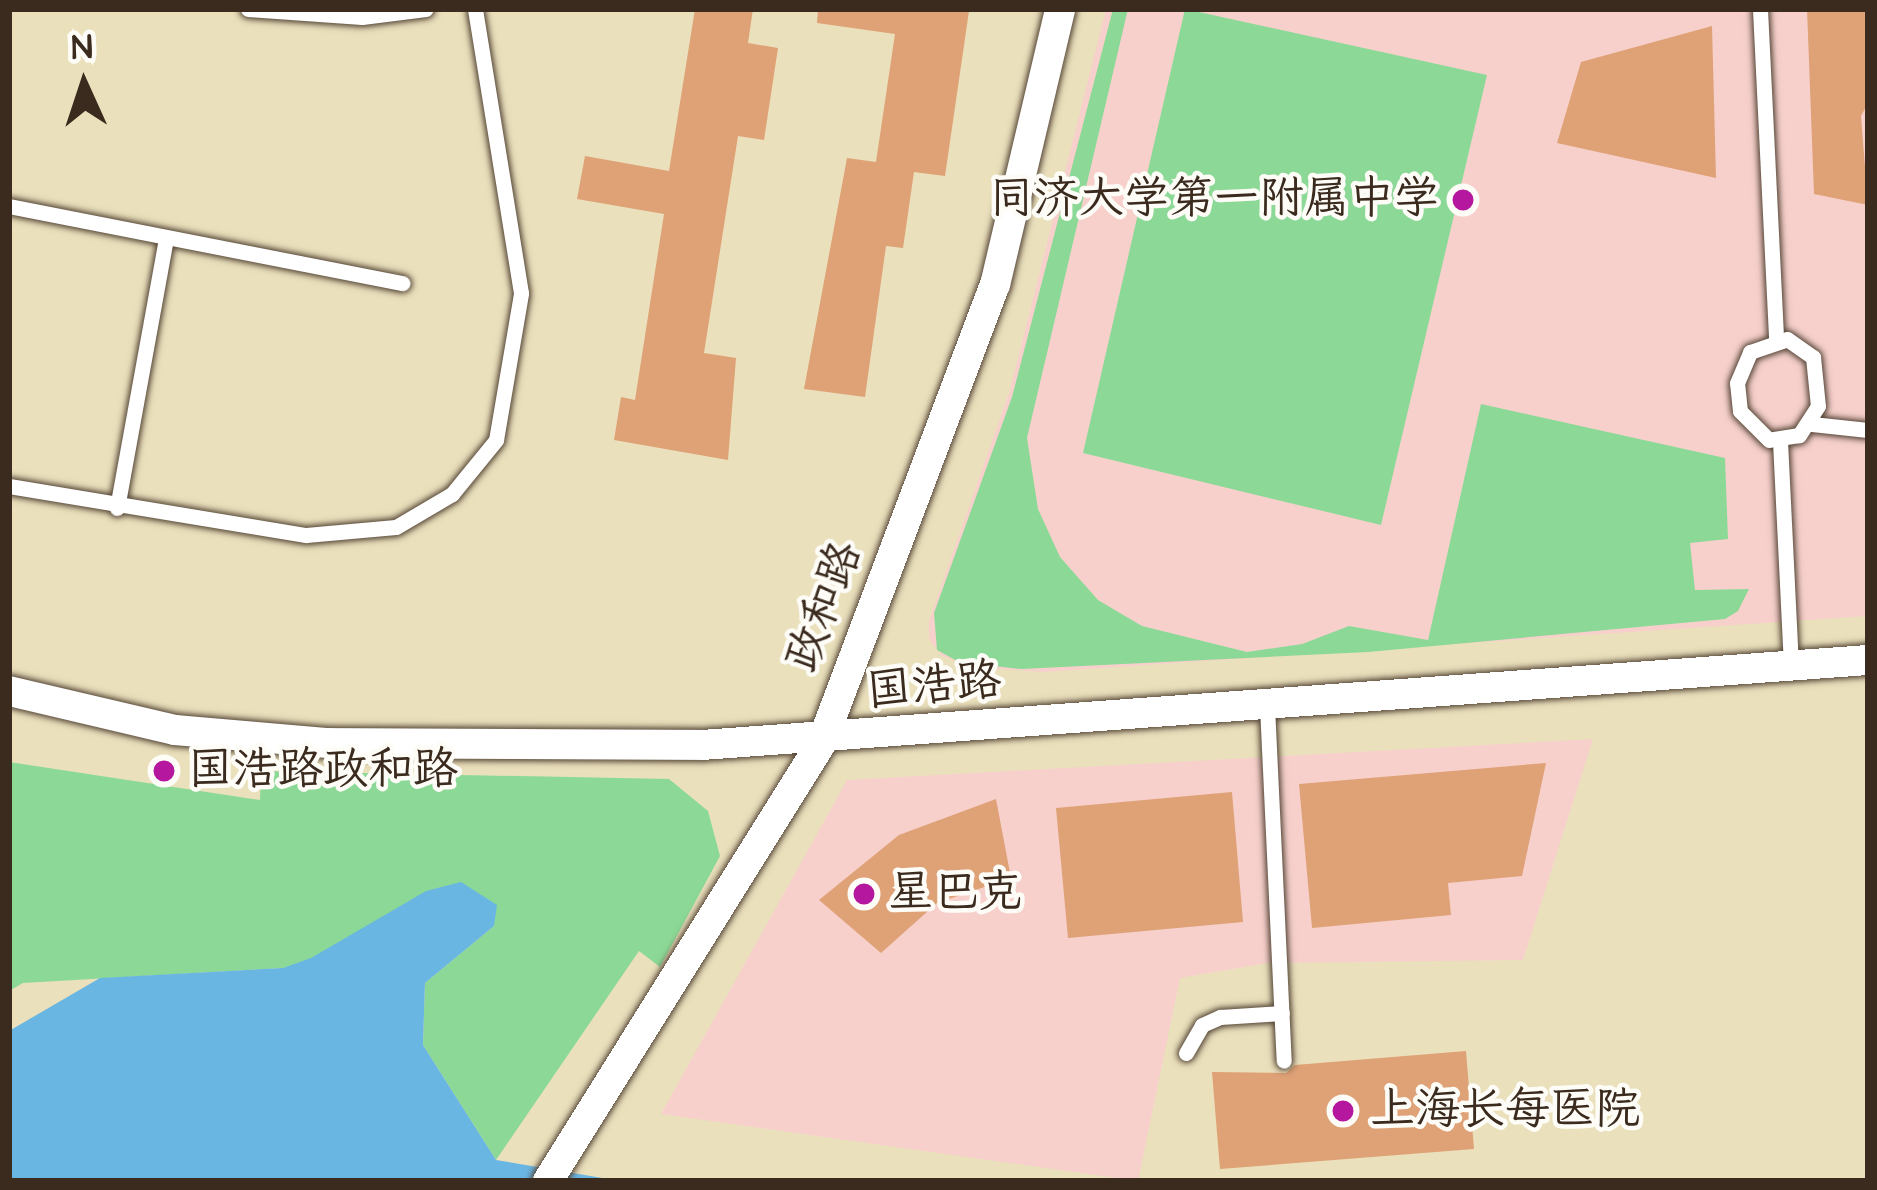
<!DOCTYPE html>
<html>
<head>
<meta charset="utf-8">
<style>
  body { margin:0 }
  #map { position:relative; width:1877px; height:1190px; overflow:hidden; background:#eae0bc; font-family:"Architects Daughter","LXGW WenKai TC",sans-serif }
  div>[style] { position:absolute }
  .built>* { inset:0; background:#f7d0cc }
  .green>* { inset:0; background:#8cd997 }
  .water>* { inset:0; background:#6ab6e3 }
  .building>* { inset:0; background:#dfa176 }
  .roads { filter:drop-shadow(0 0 3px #554536) drop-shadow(0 0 3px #554536) }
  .lane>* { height:15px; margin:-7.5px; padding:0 7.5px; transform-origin:7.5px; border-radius:7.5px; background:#fff }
  .street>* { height:30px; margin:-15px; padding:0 15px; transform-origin:15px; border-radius:15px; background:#fff }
  .dots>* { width:33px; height:33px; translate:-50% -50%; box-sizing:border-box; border:6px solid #fdfcf7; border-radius:50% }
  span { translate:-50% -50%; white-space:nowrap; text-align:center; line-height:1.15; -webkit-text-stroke:9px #fdfcf7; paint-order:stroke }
  .poi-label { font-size:45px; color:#3b2a1e }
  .right { translate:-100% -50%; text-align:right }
  .left { translate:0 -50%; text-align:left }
  .street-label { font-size:45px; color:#3b2a1e }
  .frame { position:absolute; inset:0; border:12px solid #3b2a1e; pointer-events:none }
  .north { position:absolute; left:24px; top:24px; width:120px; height:120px; -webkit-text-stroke:9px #fdfcf7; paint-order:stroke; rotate:357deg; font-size:33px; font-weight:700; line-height:48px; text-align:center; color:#3b2a1e }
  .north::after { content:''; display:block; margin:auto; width:42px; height:54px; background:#3b2a1e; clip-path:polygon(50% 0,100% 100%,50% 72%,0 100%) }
</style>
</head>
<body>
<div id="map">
  <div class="built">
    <div style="clip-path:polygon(1106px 9px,1868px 9px,1868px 616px,1043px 672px,973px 667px,942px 656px,929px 639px,929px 621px,1010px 390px)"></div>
    <div style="clip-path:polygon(1593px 739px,1523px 960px,1268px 963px,1180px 978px,1138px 1181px,661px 1114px,847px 780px)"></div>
  </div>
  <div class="green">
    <div style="clip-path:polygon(1113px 9px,1128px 9px,1027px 438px,1038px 509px,1060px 557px,1098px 600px,1142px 626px,1247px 652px,1302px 644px,1349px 626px,1428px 640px,1481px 404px,1725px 458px,1728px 539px,1690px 543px,1695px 590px,1749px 589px,1738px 611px,1725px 619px,1368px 652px,1021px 669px,959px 662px,937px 650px,934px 613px,1012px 397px)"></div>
    <div style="clip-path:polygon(1185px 9px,1487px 75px,1381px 525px,1083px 453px)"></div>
    <div style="clip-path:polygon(9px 762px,260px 800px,261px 771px,669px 779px,708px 811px,720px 856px,660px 967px,639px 951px,496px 1160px,423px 1045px,425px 983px,494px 926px,283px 968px,23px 983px,9px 991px)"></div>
  </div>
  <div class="water">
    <div style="clip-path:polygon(461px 882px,497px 905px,494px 926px,425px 983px,423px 1045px,496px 1160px,620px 1181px,9px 1181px,9px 1031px,100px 978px,283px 968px,311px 958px,426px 891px)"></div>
  </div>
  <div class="building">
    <div style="clip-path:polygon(695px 9px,753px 9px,748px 43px,778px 48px,764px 140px,738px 136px,704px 353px,736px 358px,728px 460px,614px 440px,621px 397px,635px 400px,664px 214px,577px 199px,585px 156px,669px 171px)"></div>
    <div style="clip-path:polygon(818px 9px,969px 11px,945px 176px,914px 172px,903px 248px,886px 246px,865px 397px,804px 389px,847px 158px,876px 162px,895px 34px,817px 23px)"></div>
    <div style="clip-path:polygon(1807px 9px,1868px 9px,1868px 103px,1861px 116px,1868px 205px,1814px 194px)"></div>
    <div style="clip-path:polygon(1712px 26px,1716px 178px,1557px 143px,1581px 62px)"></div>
    <div style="clip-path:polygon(1546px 763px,1522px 876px,1448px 883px,1451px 915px,1312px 928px,1299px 784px)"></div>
    <div style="clip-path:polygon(1232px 792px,1243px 922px,1068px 938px,1056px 808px)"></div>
    <div style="clip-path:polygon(996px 799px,1011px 878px,937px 903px,881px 953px,819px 900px,899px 835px)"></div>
    <div style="clip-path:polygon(1466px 1051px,1474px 1149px,1220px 1169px,1212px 1072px,1286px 1073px,1295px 1065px)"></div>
  </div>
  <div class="roads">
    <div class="lane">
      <div style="left:248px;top:9px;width:114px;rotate:4deg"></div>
      <div style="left:362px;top:17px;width:64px;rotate:-7.1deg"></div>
      <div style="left:1760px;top:9px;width:330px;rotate:87.2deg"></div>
      <div style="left:9px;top:206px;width:401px;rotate:11.1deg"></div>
      <div style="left:1787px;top:339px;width:32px;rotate:35deg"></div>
      <div style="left:1813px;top:357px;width:49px;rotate:84.2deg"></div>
      <div style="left:1818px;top:406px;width:35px;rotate:123deg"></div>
      <div style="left:1799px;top:435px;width:30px;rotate:171deg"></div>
      <div style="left:1769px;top:440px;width:41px;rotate:-135deg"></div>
      <div style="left:1740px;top:411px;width:28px;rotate:-96deg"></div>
      <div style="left:1737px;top:383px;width:34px;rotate:-67deg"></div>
      <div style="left:1750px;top:352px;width:39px;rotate:-19deg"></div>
      <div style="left:1812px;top:424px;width:56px;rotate:6.1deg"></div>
      <div style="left:1780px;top:441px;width:223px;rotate:87.2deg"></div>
      <div style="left:9px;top:486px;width:301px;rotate:9.4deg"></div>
      <div style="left:306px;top:535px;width:90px;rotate:-5.1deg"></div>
      <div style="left:396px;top:527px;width:65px;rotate:-30.5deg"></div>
      <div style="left:452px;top:494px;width:70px;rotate:-50.8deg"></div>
      <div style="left:496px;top:440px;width:149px;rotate:-80.3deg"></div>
      <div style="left:521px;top:293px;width:288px;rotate:-99.2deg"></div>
      <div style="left:117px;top:508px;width:273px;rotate:-79.7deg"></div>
      <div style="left:1267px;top:706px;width:355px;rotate:87.3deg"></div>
      <div style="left:1186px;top:1053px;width:32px;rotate:-60deg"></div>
      <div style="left:1202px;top:1025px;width:20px;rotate:-24deg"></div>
      <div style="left:1220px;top:1017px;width:62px;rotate:-3.7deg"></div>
    </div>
    <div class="street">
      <div style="left:9px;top:691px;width:171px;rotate:13.2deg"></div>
      <div style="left:175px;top:730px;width:154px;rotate:4.9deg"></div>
      <div style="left:328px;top:743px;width:374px;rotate:0.3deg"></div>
      <div style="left:702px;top:745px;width:1169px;rotate:-4.17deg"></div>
      <div style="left:548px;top:1181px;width:517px;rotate:-58.03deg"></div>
      <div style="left:822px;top:742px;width:489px;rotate:-69.3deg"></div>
      <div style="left:995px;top:285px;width:284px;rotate:-76.7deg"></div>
    </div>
  </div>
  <div class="dots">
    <div style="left:1463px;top:200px;background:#b5179e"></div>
    <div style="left:164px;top:771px;background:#b5179e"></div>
    <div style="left:864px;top:894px;background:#b5179e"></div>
    <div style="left:1343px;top:1111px;background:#b5179e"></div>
  </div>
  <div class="poi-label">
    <span class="right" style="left:1439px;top:200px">同济大学第一附属中学</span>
    <span class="left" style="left:188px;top:771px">国浩路政和路</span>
    <span class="left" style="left:888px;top:894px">星巴克</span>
    <span class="left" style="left:1370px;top:1111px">上海长每医院</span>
  </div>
  <div class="street-label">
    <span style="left:825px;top:607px;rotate:-69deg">政和路</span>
    <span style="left:934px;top:687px;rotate:-5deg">国浩路</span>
  </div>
  <div class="frame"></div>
  <div class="north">N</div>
</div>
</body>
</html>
